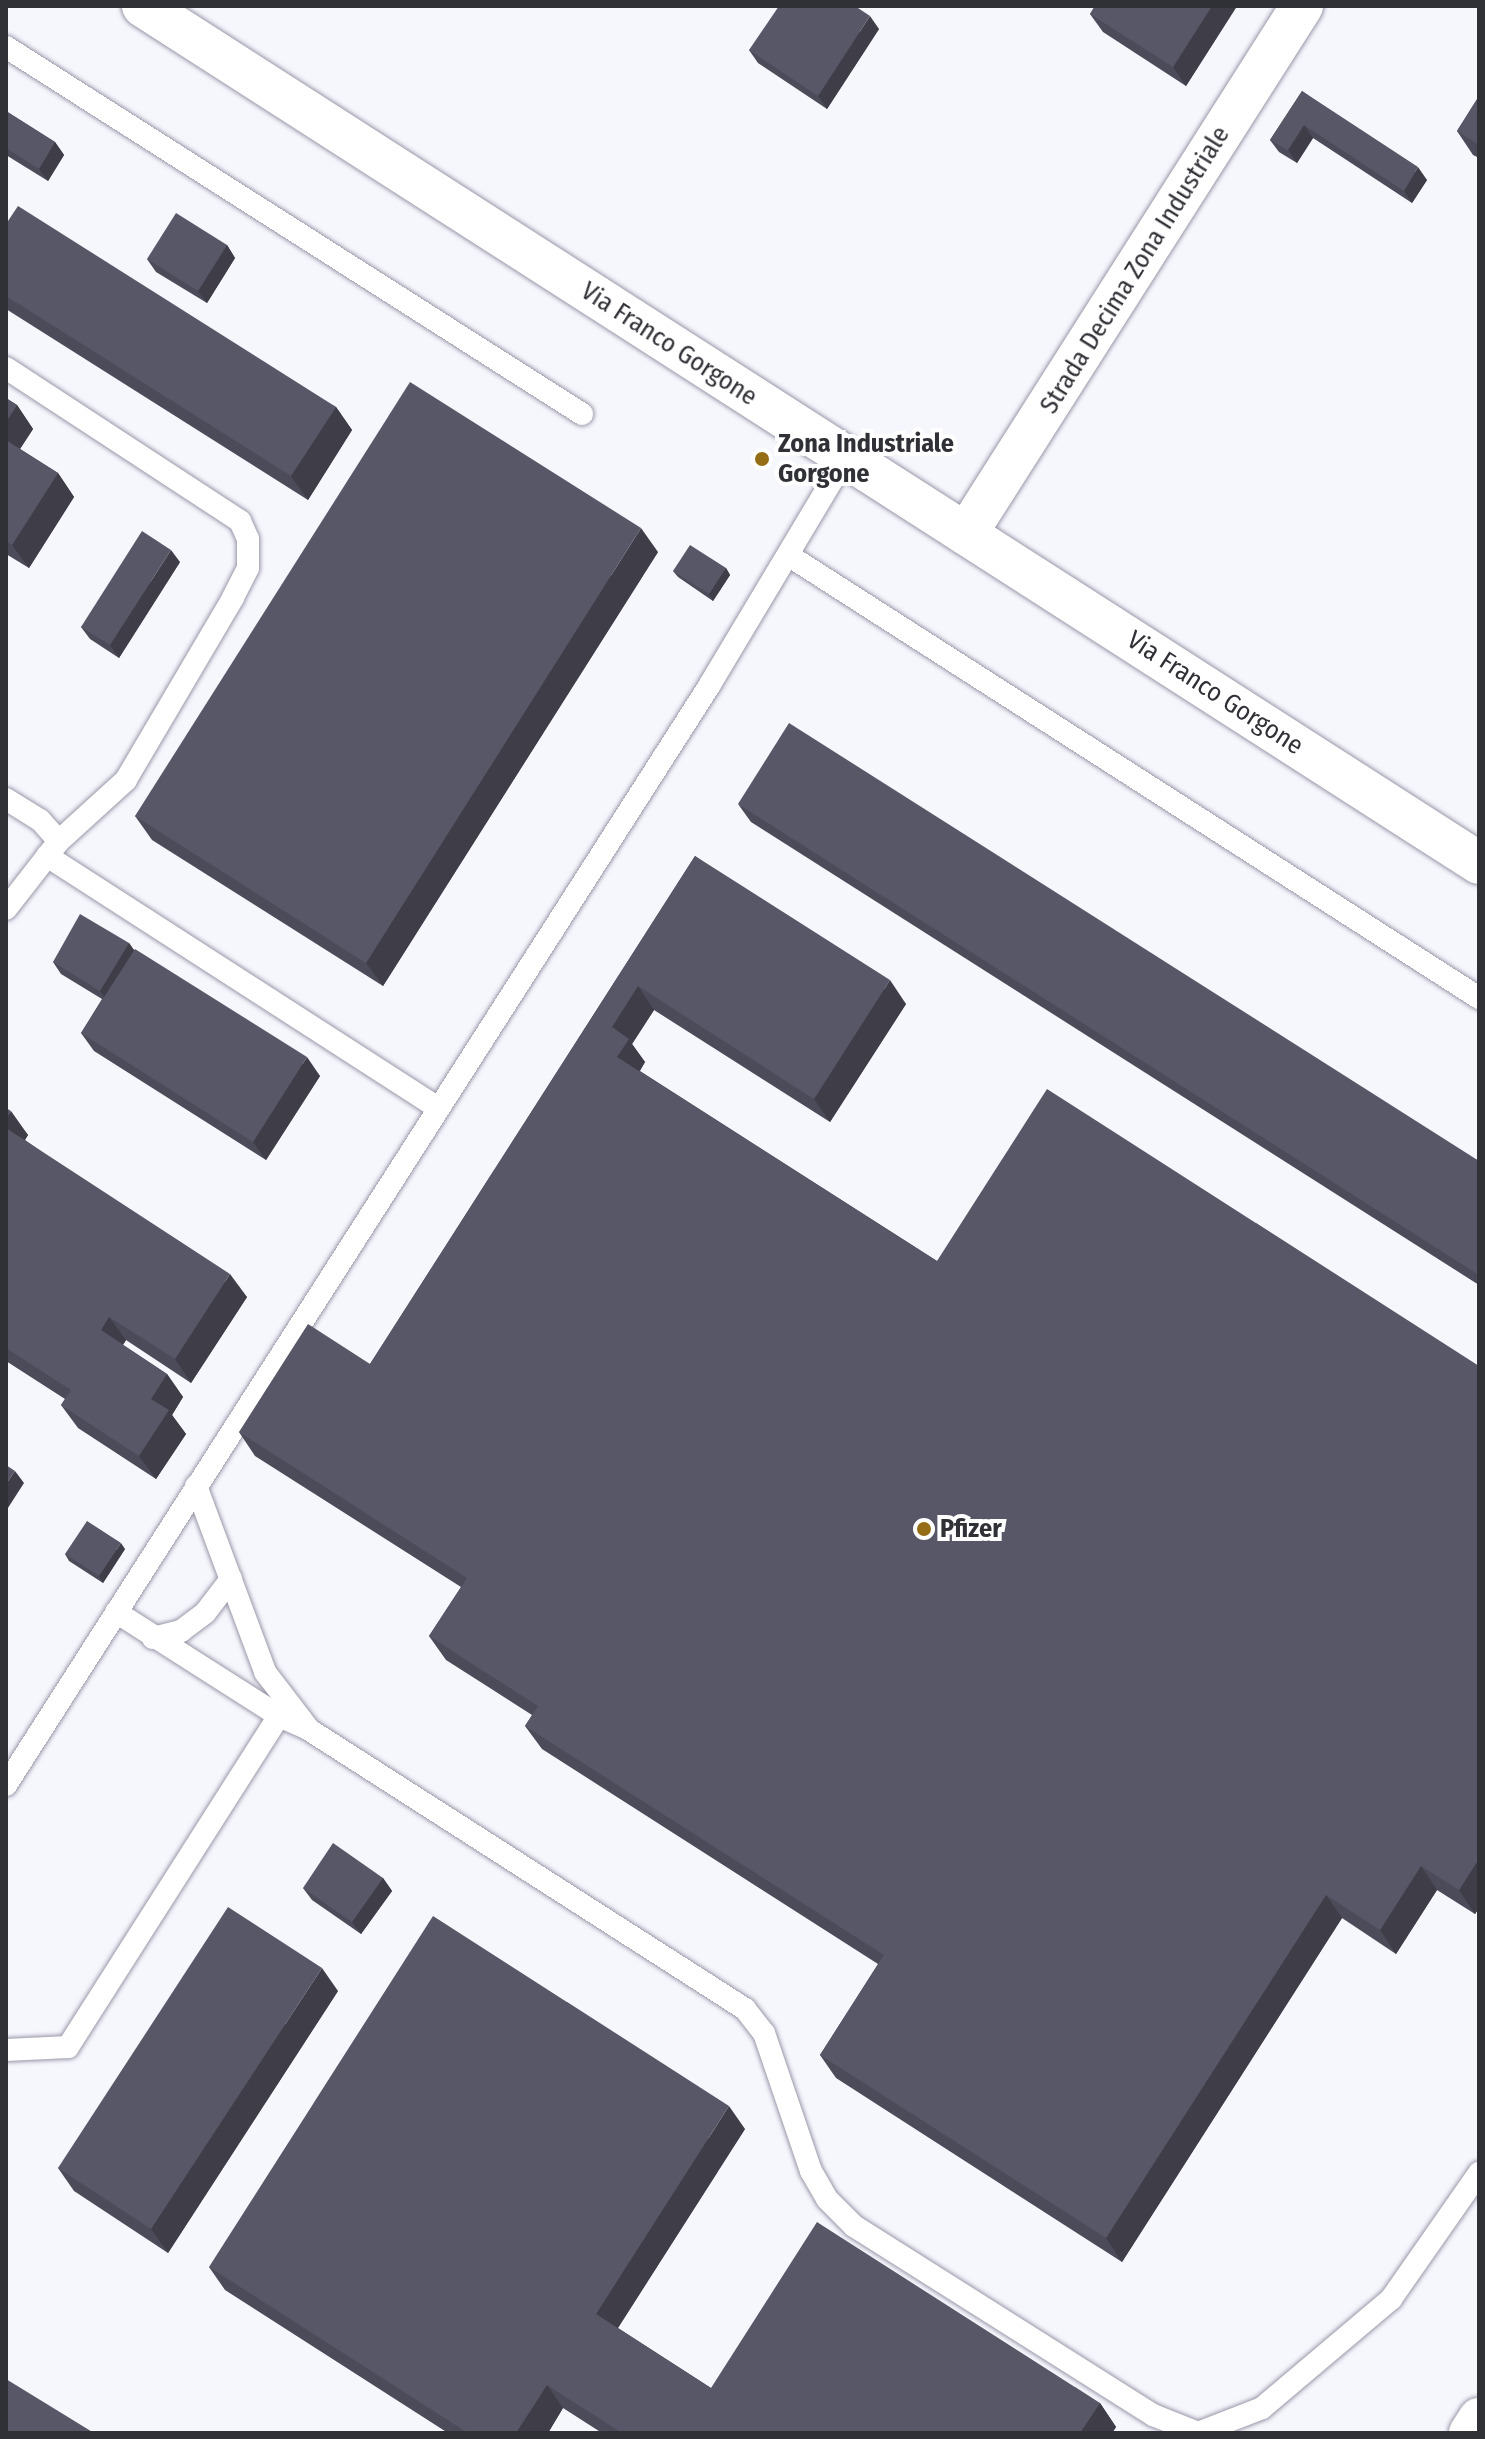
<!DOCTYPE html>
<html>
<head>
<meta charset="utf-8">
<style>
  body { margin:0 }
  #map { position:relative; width:1485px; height:2439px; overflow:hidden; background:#f6f6fd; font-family:"Fira Sans Condensed",sans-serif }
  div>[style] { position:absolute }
  .roads { filter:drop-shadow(0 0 2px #9998a9) drop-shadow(0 0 2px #9998a9) }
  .lane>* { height:22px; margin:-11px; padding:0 11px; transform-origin:11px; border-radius:11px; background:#fff }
  .street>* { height:42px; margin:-21px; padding:0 21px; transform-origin:21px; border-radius:21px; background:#fff }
  .wall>* { inset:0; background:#4c4b59 }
  .shaded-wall>* { inset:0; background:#3e3d48 }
  .building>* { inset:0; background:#585767 }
  .dots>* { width:22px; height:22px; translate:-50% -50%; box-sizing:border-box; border:4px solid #fff; border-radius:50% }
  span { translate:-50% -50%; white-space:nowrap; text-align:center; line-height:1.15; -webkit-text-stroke:8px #fff; paint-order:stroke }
  .street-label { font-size:26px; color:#303037 }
  .poi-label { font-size:26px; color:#303037; font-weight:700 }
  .left { translate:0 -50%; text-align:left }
  .frame { position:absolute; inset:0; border:8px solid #303037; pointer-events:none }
</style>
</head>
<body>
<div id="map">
  <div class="roads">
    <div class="lane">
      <div style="left:6px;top:47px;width:683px;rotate:32.5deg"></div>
      <div style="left:6px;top:368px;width:280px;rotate:33.2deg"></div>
      <div style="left:240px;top:521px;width:20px;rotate:66deg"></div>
      <div style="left:248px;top:539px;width:29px;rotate:90deg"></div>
      <div style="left:248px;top:568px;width:34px;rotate:117deg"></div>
      <div style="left:233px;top:598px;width:211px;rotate:120.5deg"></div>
      <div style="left:126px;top:780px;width:91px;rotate:137.7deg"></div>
      <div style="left:59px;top:841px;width:86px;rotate:127.9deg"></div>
      <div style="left:788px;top:555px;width:821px;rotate:32.66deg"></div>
      <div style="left:6px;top:799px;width:40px;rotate:32deg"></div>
      <div style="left:40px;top:820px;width:28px;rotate:48deg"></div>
      <div style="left:47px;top:856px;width:464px;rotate:32.8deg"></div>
      <div style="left:196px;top:1486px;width:198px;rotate:69.6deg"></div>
      <div style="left:265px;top:1672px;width:71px;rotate:52.5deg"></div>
      <div style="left:116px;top:1612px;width:193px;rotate:32.5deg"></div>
      <div style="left:279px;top:1716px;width:32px;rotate:24deg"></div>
      <div style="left:308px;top:1729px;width:519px;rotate:32.65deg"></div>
      <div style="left:745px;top:2009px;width:31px;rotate:52deg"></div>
      <div style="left:764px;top:2033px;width:146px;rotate:71.2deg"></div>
      <div style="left:811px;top:2171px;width:32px;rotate:60deg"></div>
      <div style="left:827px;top:2199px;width:38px;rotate:45deg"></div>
      <div style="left:854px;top:2226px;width:354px;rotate:32.3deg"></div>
      <div style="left:1153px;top:2415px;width:48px;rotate:21.8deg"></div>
      <div style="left:1198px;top:2433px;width:69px;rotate:-21.3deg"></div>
      <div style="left:1262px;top:2408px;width:169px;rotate:-40.2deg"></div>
      <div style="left:1391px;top:2299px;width:154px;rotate:-55.1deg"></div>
      <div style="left:153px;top:1638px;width:29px;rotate:-14deg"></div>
      <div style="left:181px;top:1631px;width:30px;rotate:-37deg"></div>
      <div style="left:205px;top:1613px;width:43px;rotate:-52.6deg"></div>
      <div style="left:6px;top:1785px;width:1305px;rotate:-57.39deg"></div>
      <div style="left:709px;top:686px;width:267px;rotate:-59.1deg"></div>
      <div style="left:6px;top:2050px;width:62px;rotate:-2.8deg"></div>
      <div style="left:68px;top:2047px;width:393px;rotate:-57.5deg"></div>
    </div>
    <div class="street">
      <div style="left:143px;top:6px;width:1587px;rotate:32.68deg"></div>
      <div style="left:966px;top:534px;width:626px;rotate:-57.53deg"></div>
      <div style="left:1470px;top:2433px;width:17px;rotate:-57deg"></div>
    </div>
  </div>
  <div class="wall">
    <div style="clip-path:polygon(1095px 6px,1237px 6px,1186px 86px,1103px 32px,1090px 14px)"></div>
    <div style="clip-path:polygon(879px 29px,827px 109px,758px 63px,749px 50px)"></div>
    <div style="clip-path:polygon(1302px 91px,1427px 180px,1412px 203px,1313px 138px,1297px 163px,1279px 152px,1270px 140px)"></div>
    <div style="clip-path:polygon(1479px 96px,1479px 158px,1473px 155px,1457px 131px)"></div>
    <div style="clip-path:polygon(6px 111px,55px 142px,64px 155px,48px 181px,6px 155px)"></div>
    <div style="clip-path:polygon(6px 224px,336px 407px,352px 430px,308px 500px,6px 309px)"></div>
    <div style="clip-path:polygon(227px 245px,235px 258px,207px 303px,156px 272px,147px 259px)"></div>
    <div style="clip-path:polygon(6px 398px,17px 405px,33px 429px,20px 449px,58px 473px,74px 497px,29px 568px,6px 554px)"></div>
    <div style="clip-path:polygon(658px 552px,383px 986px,152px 840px,135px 816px)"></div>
    <div style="clip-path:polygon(180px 562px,119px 658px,90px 639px,81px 627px)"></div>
    <div style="clip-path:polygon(726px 568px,730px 575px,713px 601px,678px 577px,673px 571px)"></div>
    <div style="clip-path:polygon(738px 804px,1479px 1161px,1479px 1285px,751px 822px)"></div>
    <div style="clip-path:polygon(695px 856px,906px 1004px,830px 1122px,654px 1010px,632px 1044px,645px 1062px,640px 1071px,937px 1261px,1479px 1366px,1479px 1908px,1475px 1914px,1437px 1890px,1396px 1954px,1342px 1918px,1122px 2262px,836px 2078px,820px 2055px,878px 1964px,542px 1749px,525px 1726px,532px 1715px,446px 1660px,429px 1636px,461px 1587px,255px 1456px,239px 1432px,370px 1364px)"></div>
    <div style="clip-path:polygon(129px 943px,134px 950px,320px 1076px,266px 1160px,94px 1051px,81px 1033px,102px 999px,61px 974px,53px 962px)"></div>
    <div style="clip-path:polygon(6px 1108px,28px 1135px,25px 1140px,247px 1297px,191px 1383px,126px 1340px,123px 1345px,167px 1374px,183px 1397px,172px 1415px,186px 1434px,156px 1479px,78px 1428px,61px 1405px,65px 1399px,6px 1361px)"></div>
    <div style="clip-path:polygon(125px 1549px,103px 1583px,69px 1561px,65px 1554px)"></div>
    <div style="clip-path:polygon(383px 1878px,392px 1891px,361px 1934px,312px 1900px,303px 1888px)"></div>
    <div style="clip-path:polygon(338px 1991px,168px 2253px,74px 2191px,58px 2168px)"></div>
    <div style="clip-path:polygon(745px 2129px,618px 2328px,711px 2388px,1100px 2403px,1116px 2427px,1112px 2433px,602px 2433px,563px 2408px,548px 2433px,448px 2433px,225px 2290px,209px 2267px)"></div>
  </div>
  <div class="shaded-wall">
    <div style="clip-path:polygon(1212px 6px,1237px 6px,1186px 86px,1173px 67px)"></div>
    <div style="clip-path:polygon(870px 16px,879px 29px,827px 109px,818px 96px)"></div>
    <div style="clip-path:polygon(1304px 125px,1313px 138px,1297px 163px,1288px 150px)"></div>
    <div style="clip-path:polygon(55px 142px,64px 155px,48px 181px,39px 169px)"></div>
    <div style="clip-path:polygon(1418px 167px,1427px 180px,1412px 203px,1404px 191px)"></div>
    <div style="clip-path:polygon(227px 245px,235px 258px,207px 303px,198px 291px)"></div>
    <div style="clip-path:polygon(17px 405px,33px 429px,14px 458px,6px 446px,6px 422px)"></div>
    <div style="clip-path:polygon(336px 407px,352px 430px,308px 500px,291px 476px)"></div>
    <div style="clip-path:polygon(58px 473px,74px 497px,29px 568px,12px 545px)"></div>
    <div style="clip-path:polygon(641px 528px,658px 552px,383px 986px,366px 963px)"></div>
    <div style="clip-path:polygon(171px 550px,180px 562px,119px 658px,110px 645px)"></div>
    <div style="clip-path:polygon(726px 568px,730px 575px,713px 601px,709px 594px)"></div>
    <div style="clip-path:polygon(129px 943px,138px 956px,109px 1003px,100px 991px)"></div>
    <div style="clip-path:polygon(890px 980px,906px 1004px,830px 1122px,814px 1099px)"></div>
    <div style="clip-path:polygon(638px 986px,654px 1010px,632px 1044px,645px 1062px,634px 1080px,617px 1057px,612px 1027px)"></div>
    <div style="clip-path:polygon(307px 1057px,320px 1076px,266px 1160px,253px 1142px)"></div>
    <div style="clip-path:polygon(11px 1111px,28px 1135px,19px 1149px,6px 1131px,6px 1120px)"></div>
    <div style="clip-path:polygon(230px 1274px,247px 1297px,191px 1383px,175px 1359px)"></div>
    <div style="clip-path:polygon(109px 1317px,126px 1340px,117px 1354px,101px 1330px)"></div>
    <div style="clip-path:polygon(167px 1374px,183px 1397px,172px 1415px,186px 1434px,156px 1479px,139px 1456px,151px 1399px)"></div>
    <div style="clip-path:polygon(15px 1471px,24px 1483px,6px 1511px,6px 1484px)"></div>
    <div style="clip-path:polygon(121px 1543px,125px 1549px,103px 1583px,99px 1576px)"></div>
    <div style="clip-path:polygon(1479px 1859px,1479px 1908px,1475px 1914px,1459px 1890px)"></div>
    <div style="clip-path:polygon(1421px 1866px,1437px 1890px,1396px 1954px,1380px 1930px)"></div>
    <div style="clip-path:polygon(383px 1878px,392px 1891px,361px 1934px,352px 1922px)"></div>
    <div style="clip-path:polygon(1326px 1895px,1342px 1918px,1122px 2262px,1106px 2238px)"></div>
    <div style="clip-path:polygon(322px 1968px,338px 1991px,168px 2253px,151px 2229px)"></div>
    <div style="clip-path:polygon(729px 2106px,745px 2129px,612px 2337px,596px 2314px)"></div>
    <div style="clip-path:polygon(547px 2385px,563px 2408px,548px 2433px,516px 2433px)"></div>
    <div style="clip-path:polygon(1100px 2403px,1116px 2427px,1112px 2433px,1080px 2433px)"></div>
  </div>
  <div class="building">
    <div style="clip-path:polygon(779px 6px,855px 6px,870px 16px,818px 96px,749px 50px)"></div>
    <div style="clip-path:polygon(1095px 6px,1212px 6px,1173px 67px,1090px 14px)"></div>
    <div style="clip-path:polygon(1302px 91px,1418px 167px,1404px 191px,1304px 125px,1288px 150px,1270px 140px)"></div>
    <div style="clip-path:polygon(1479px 96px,1479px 145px,1457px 131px)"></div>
    <div style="clip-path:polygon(6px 111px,55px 142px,39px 169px,6px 148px)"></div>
    <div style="clip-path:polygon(18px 206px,336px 407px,291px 476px,6px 296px,6px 224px)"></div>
    <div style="clip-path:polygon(176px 213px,227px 245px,198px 291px,147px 259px)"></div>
    <div style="clip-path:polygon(410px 382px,641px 528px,366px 963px,135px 816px)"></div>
    <div style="clip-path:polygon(6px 398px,17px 405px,6px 422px)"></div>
    <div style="clip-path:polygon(6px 440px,58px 473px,12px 545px,6px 541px)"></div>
    <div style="clip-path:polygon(142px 531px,171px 550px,110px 645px,81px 627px)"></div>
    <div style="clip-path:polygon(690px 545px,726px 568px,709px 594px,673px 571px)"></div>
    <div style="clip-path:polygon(789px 723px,1479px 1161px,1479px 1275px,738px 804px)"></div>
    <div style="clip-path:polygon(695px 856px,890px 980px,814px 1099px,638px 986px,612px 1027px,629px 1039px,617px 1057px,937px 1261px,1047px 1089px,1479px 1366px,1479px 1859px,1459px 1890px,1421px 1866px,1380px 1930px,1326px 1895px,1106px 2238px,820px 2055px,884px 1955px,525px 1726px,538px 1706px,429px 1636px,467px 1578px,239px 1432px,308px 1324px,370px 1364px)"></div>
    <div style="clip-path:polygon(80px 914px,129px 943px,100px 991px,53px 962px)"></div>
    <div style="clip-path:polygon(135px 949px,307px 1057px,253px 1142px,81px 1033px)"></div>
    <div style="clip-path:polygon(6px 1108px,11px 1111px,6px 1120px)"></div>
    <div style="clip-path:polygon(6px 1128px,230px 1274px,175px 1359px,109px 1317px,101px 1330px,167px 1374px,151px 1399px,169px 1410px,139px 1456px,61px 1405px,71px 1390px,6px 1348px)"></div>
    <div style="clip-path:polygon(6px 1465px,15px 1471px,6px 1484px)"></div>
    <div style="clip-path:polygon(87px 1521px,121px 1543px,99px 1576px,65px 1554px)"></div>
    <div style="clip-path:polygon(333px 1843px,383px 1878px,352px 1922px,303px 1888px)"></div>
    <div style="clip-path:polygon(228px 1907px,322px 1968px,151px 2229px,58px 2168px)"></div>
    <div style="clip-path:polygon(433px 1916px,729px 2106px,596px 2314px,711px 2388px,817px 2222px,1100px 2403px,1080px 2433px,622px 2433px,547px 2385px,516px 2433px,468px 2433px,209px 2267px)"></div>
    <div style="clip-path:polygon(6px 2379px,94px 2433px,6px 2433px)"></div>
  </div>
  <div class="dots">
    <div style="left:762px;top:459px;background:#956d17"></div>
    <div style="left:924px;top:1529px;background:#956d17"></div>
  </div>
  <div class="street-label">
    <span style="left:1135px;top:270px;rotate:-58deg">Strada Decima Zona Industriale</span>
    <span style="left:669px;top:344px;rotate:33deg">Via Franco Gorgone</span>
    <span style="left:1215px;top:693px;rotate:33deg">Via Franco Gorgone</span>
  </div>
  <div class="poi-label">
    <span class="left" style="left:778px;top:459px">Zona Industriale<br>Gorgone</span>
    <span class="left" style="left:940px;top:1529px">Pfizer</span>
  </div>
  <div class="frame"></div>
</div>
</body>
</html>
